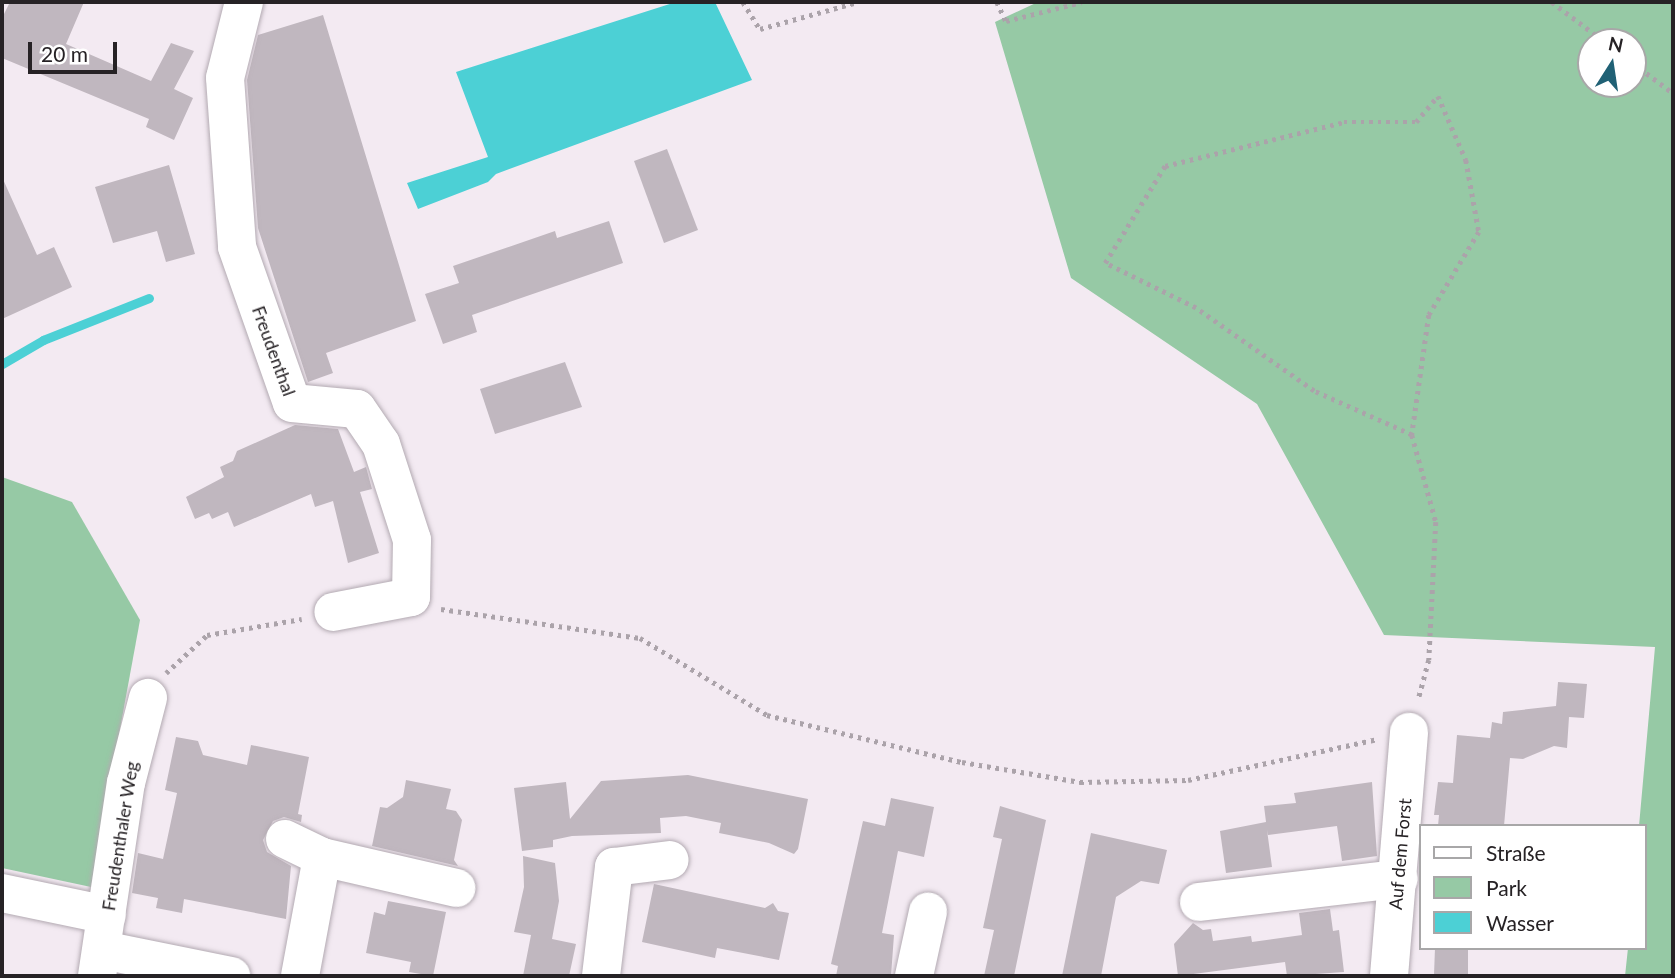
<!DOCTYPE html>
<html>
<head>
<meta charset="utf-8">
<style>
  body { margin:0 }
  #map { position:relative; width:1675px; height:978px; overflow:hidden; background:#f3eaf2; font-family:Lato,sans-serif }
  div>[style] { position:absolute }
  .green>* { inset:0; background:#96c9a5 }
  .water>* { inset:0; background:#4cd0d5 }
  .stream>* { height:9px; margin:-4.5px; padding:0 4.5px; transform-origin:4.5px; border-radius:4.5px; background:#4cd0d5 }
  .building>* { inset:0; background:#c0b7bf }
  .path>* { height:4.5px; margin-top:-2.25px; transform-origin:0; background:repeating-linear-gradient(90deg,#aba3aa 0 3.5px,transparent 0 8.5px) }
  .roads { filter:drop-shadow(0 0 2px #b3aab2) drop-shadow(0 0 2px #b3aab2) }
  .minor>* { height:38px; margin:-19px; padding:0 19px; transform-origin:19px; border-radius:19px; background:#fff }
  span { translate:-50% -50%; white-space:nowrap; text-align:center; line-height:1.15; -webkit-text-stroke:5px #fff; paint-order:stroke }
  .street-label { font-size:18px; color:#262225 }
  .frame { position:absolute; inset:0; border:4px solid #262225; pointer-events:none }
  .legend { position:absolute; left:1419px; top:824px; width:228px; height:126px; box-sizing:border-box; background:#fff; border:2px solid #a8a7a8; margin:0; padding:9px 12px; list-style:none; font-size:21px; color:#262225 }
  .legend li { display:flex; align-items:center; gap:14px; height:35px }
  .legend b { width:35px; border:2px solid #a8a7a8 }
  .north { position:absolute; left:1577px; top:28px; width:70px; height:70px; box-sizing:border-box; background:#fff; border:2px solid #a8a7a8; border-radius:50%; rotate:12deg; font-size:19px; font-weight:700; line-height:28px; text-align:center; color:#262225 }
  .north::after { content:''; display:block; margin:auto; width:24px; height:32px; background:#206175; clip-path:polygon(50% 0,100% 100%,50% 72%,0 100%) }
  .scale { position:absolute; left:28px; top:42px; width:89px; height:32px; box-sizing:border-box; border:4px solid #262225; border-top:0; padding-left:9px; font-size:21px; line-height:24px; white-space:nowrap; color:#262225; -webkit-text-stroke:5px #fff; paint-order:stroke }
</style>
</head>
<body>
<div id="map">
  <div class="green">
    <div style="clip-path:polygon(evenodd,1038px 2px,1673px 2px,1673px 976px,1625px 976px,1628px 948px,1645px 948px,1645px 826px,1639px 826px,1655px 647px,1384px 635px,1257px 404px,1071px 278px,995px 22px,1038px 2px,1591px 42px,1633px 42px,1633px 84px,1591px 84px,1591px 42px)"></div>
    <div style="clip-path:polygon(2px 477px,72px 502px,140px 620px,91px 887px,2px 868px)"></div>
  </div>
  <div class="water">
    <div style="clip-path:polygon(676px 2px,715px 2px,752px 80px,496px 174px,488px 182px,418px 209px,407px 183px,488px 157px,456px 72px)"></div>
  </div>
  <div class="stream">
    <div style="left:2px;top:364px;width:48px;rotate:-30.3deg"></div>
    <div style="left:43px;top:340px;width:114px;rotate:-21.6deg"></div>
  </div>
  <div class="building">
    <div style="clip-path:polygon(10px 2px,84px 2px,66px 44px,151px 81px,171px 43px,194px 51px,174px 89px,193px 98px,174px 140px,146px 127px,149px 119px,2px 58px,2px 18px)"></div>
    <div style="clip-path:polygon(323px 15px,416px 321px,326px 353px,333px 373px,308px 382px,258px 228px,247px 80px,258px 35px)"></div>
    <div style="clip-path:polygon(667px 149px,698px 230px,664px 243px,634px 161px)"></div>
    <div style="clip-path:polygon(169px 165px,195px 254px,166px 262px,157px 231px,113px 243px,95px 187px)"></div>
    <div style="clip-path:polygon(2px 177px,37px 255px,54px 247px,72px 287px,2px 319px)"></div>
    <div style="clip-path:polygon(609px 221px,623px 263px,472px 315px,477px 332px,443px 344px,425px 294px,459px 283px,453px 266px,555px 231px,557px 238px)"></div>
    <div style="clip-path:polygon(565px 362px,582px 407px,495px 434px,480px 389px)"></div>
    <div style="clip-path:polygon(295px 425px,338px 429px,354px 472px,366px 467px,372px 489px,360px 492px,379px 553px,348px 563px,333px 501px,315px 507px,311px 494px,234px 527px,228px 512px,212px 519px,209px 513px,195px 519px,186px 497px,224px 477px,220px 467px,233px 461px,237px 451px)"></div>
    <div style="clip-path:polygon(1558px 682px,1587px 684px,1584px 718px,1569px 717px,1567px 748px,1554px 746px,1523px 759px,1510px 758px,1504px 826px,1438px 826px,1439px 815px,1434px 815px,1438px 782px,1453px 783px,1457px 735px,1490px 738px,1492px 722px,1502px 724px,1503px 712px,1556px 706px)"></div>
    <div style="clip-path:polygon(176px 737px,198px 741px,203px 755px,247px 765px,251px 745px,309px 757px,298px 814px,302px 815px,301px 822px,284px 817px,273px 821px,263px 840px,267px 852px,291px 866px,286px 919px,184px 899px,182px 913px,156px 908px,158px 898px,132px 893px,138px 853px,163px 859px,177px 793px,165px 790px)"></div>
    <div style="clip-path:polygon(688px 775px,808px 799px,798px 849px,794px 854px,769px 843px,719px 833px,721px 823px,686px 816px,660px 818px,661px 833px,572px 836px,553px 840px,553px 847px,522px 851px,514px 788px,566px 782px,570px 819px,601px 781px)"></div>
    <div style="clip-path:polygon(406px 780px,451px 789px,446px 809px,456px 811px,462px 820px,454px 860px,458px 866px,372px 846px,380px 807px,387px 808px,403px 797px)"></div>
    <div style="clip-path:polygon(1372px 782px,1377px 856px,1342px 861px,1337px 826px,1268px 835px,1267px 830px,1272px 867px,1226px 873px,1220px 831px,1266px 822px,1264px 806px,1296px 803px,1294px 793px)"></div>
    <div style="clip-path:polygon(891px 798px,934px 807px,924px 857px,898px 851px,882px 933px,894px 935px,891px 976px,836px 976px,838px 966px,831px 964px,863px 821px,885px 826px)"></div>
    <div style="clip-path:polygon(1000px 806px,1046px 820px,1014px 976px,984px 976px,994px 930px,983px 928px,1002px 839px,993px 837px)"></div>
    <div style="clip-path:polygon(1091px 833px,1167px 850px,1159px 884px,1141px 881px,1116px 897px,1101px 976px,1062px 976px)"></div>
    <div style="clip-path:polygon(523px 856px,555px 863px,559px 901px,552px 939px,576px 944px,569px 976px,523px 976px,531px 935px,514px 932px,524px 887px)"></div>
    <div style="clip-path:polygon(654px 884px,765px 908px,773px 903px,778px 911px,789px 913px,779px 960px,717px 948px,715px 958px,642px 942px)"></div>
    <div style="clip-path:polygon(388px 901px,446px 912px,433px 976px,409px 972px,411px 962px,366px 953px,374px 912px,385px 915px)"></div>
    <div style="clip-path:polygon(1330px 909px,1333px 931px,1339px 930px,1344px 972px,1287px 976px,1285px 962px,1178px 976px,1174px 944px,1193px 923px,1203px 930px,1211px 929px,1213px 941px,1251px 936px,1252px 942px,1302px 935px,1299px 913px)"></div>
    <div style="clip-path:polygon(1435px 948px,1468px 948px,1468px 974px,1434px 975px)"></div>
  </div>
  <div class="path">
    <div style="left:743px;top:2px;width:32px;rotate:58deg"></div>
    <div style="left:760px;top:29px;width:102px;rotate:-15.4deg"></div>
    <div style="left:997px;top:2px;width:21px;rotate:65deg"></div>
    <div style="left:1006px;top:21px;width:78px;rotate:-14deg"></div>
    <div style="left:1552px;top:2px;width:66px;rotate:37deg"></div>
    <div style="left:1633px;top:63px;width:50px;rotate:36.9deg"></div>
    <div style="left:1412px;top:435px;width:107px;rotate:-155.8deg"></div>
    <div style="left:1314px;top:391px;width:144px;rotate:-144.9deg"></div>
    <div style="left:1196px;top:308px;width:102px;rotate:-153.7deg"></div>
    <div style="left:1105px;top:263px;width:114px;rotate:-58.3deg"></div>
    <div style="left:1165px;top:166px;width:184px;rotate:-13.8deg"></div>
    <div style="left:1344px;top:122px;width:72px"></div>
    <div style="left:1416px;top:122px;width:34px;rotate:-50deg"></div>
    <div style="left:1438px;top:96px;width:70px;rotate:66.4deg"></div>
    <div style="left:1466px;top:160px;width:73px;rotate:79.8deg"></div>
    <div style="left:1479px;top:232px;width:97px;rotate:121.1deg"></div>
    <div style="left:1429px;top:315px;width:121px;rotate:98.1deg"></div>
    <div style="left:1412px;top:435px;width:90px;rotate:74.6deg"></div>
    <div style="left:1436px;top:522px;width:138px;rotate:92.9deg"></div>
    <div style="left:1429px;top:660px;width:42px;rotate:105deg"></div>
    <div style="left:441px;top:609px;width:201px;rotate:8.3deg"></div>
    <div style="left:640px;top:638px;width:149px;rotate:31.2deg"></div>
    <div style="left:767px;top:715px;width:201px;rotate:13.6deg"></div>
    <div style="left:962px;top:762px;width:120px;rotate:9.6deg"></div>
    <div style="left:1080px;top:782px;width:108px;rotate:-1.1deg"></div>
    <div style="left:1188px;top:780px;width:193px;rotate:-12.2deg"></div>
    <div style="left:166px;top:673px;width:56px;rotate:-42.8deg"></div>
    <div style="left:207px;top:635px;width:96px;rotate:-9.6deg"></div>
  </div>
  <div class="roads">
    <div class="minor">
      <div style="left:244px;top:2px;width:78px;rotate:104deg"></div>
      <div style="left:225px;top:78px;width:169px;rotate:85.9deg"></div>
      <div style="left:237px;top:247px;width:165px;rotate:70.6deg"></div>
      <div style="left:292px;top:403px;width:65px;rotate:5.3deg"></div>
      <div style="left:357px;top:409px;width:42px;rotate:55.6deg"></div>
      <div style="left:381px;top:444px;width:101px;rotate:72.1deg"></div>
      <div style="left:412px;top:540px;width:57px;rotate:91deg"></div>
      <div style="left:411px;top:597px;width:79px;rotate:169.1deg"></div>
      <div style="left:285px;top:839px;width:41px;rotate:25.9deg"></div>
      <div style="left:2px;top:893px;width:107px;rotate:11.8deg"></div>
      <div style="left:1199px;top:902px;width:201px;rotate:-6.6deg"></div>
      <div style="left:102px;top:950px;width:132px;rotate:11.4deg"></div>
      <div style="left:97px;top:976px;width:195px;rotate:-81.5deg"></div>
      <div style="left:126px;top:783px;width:88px;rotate:-75.5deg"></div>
      <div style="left:300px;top:976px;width:121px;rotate:-79.5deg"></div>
      <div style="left:322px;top:857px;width:138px;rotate:13deg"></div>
      <div style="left:601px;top:976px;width:110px;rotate:-83.2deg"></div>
      <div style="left:614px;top:867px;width:56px;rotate:-7.1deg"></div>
      <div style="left:914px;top:976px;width:66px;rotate:-77.7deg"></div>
      <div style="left:1389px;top:976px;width:245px;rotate:-85.3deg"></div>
    </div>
  </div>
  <div class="street-label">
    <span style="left:274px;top:351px;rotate:70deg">Freudenthal</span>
    <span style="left:120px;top:836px;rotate:-81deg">Freudenthaler Weg</span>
    <span style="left:1400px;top:854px;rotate:-85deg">Auf dem Forst</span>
  </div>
  <div class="frame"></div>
  <ul class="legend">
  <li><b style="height:9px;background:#fff"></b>Straße</li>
  <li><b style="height:19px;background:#96c9a5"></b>Park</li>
  <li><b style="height:19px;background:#4cd0d5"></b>Wasser</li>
  </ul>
  <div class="north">N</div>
  <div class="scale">20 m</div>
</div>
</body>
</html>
